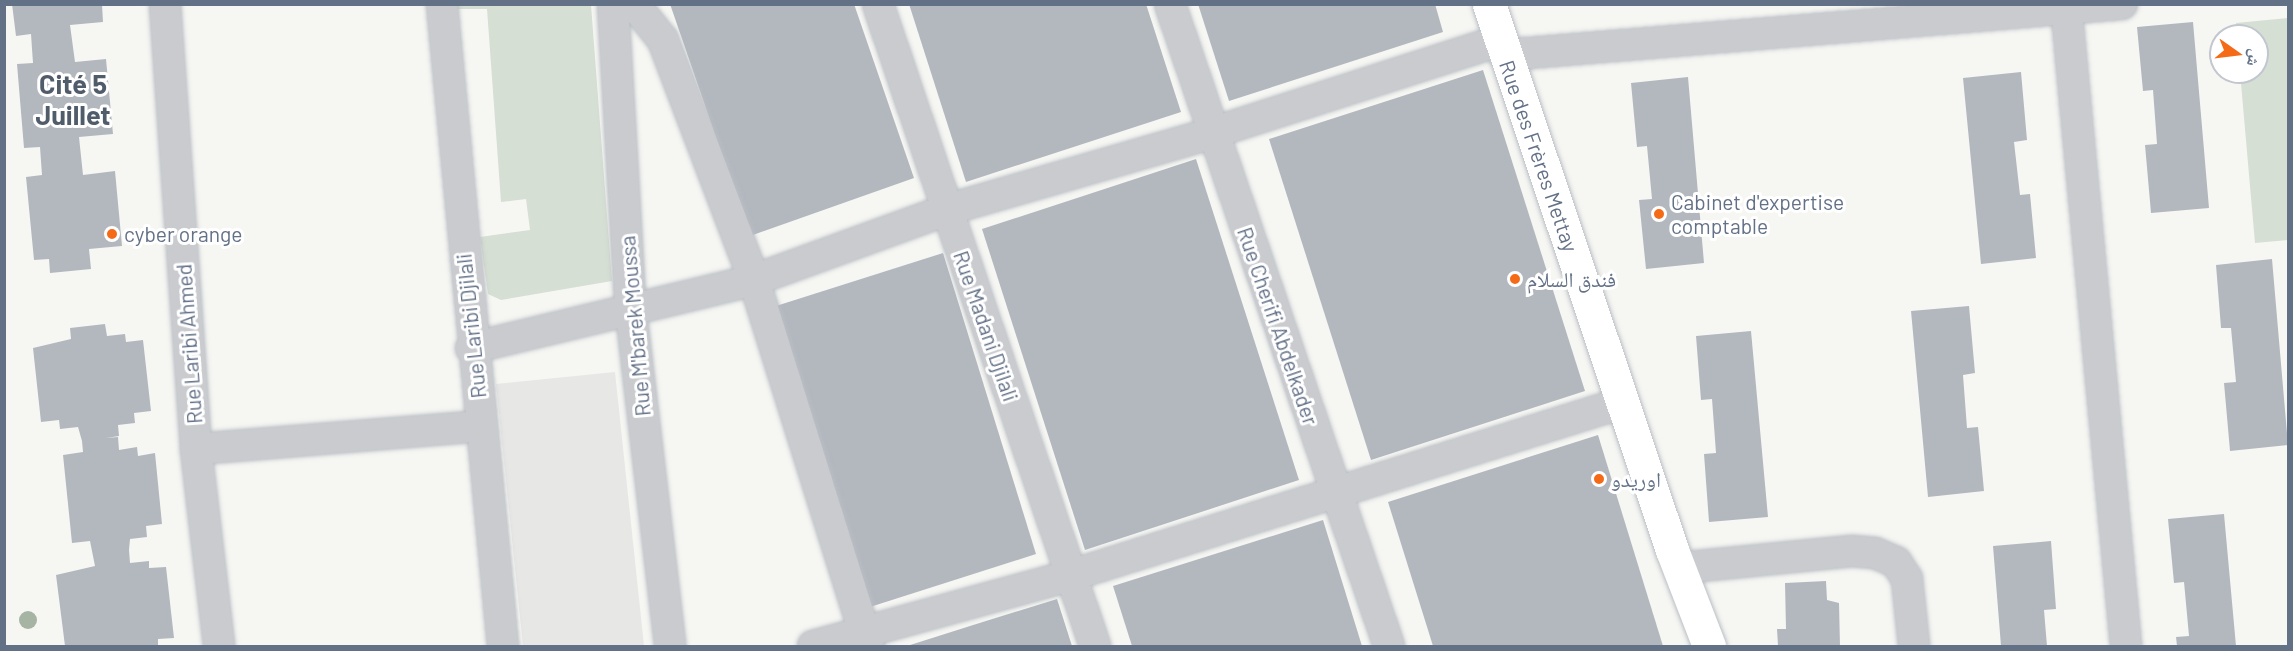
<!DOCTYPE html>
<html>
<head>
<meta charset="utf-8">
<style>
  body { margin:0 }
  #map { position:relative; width:2293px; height:651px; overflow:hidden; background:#f6f7f3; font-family:Barlow,"Noto Naskh Arabic",sans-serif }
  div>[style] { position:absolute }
  .built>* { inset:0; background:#e7e7e6 }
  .green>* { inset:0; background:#d6dfd3 }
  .building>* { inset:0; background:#b3b8bf }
  .roads { filter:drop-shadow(0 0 2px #babec4) drop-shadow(0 0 2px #babec4) }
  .street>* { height:30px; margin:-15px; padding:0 15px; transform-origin:15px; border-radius:15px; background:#c9cbcf }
  .secondary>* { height:33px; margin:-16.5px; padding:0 16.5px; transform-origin:16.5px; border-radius:16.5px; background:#fff }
  .trees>* { width:18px; height:18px; margin:-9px; border-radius:50%; background:#a6b4a3 }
  .dots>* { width:16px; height:16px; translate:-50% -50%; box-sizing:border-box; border:3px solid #fff; border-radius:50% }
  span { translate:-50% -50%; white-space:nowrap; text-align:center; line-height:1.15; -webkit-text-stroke:6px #fff; paint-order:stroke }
  .street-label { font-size:21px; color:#637187 }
  .poi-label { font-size:21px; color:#637187 }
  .left { translate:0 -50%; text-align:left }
  .district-label { font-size:27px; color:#515c6b; font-weight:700 }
  .frame { position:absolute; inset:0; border:6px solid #637187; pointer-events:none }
  .north { position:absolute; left:2209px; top:24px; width:60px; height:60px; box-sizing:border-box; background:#fff; border:2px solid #c1c6cf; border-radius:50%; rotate:104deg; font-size:16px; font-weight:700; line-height:24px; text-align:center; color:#637187 }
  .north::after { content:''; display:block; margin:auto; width:21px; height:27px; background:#f46a16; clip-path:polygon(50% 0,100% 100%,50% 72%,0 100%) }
</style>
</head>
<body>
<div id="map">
  <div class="built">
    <div style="clip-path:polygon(615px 372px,644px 646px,523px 646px,496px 384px)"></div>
  </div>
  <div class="green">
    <div style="clip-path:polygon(455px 5px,591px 5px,612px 281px,501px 300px,488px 294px,480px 237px,530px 230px,526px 199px,501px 202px,487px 9px,455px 9px)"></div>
    <div style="clip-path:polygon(2288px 18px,2288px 240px,2255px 243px,2240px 72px,2257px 72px,2257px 36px,2237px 36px,2236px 23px)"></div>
  </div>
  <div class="building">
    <div style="clip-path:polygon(12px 4px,102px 4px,103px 22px,70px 25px,75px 62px,106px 59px,113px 134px,79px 137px,83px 175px,115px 171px,122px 246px,89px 249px,91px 269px,50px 273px,49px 259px,34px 260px,26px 177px,42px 175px,40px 147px,24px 148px,17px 64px,33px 63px,32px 49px,31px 34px,16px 36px)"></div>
    <div style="clip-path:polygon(670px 4px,854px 4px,914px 178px,750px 236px)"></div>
    <div style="clip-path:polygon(909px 4px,1146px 4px,1181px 112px,966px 182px)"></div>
    <div style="clip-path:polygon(1198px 4px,1435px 4px,1443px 32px,1229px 101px)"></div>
    <div style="clip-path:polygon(2193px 22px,2209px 208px,2151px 213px,2145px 145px,2157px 144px,2153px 90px,2143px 91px,2137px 27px)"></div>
    <div style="clip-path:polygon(1483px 70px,1585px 391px,1371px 460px,1269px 139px)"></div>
    <div style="clip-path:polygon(2021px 72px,2027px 140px,2014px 142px,2020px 195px,2030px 194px,2036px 258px,1981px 264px,1963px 78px)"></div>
    <div style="clip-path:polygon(1688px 77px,1704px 263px,1646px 269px,1639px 200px,1652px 199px,1647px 146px,1637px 147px,1631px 83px)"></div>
    <div style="clip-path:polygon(1196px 159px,1299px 480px,1085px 550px,982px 229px)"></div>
    <div style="clip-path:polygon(943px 253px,1036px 554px,870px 607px,776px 306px)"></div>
    <div style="clip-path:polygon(2272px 259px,2288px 445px,2230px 451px,2224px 383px,2236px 382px,2231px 328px,2221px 328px,2216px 265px)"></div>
    <div style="clip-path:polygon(1969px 306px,1975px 373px,1963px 375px,1967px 428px,1978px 427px,1984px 491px,1928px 497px,1911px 311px)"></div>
    <div style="clip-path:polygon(105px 324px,107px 336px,125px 334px,126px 342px,143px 340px,151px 411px,134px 413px,135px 423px,118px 425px,119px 436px,106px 438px,118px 437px,119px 450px,137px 447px,138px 456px,155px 453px,162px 524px,146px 526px,147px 537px,130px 539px,129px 550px,130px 563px,149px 561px,149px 568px,166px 567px,174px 638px,158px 639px,158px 646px,65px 646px,56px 575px,95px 566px,90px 541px,72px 543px,63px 455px,83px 452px,82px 441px,78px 427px,60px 429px,59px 420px,41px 422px,33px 348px,71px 339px,70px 328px)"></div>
    <div style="clip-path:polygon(1751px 331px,1768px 517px,1709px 522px,1704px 454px,1716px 453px,1712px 399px,1701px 400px,1696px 336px)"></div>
    <div style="clip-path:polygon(1598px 435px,1663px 646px,1433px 646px,1388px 502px)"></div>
    <div style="clip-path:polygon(2224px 514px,2236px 646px,2177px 646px,2176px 637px,2189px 636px,2184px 582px,2174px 583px,2168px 519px)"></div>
    <div style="clip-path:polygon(1323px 520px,1362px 646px,1132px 646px,1113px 586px)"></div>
    <div style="clip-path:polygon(2051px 541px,2056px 609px,2044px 610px,2047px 646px,2001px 646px,1993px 546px)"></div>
    <div style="clip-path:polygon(1826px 581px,1827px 600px,1839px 603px,1840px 646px,1778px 646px,1777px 629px,1786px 629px,1785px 583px)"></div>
    <div style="clip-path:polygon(1057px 599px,1072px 646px,907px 646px,970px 626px)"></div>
  </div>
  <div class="roads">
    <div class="street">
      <div style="left:165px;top:4px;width:446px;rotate:86deg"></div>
      <div style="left:196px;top:449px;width:198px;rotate:83.3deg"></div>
      <div style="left:442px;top:4px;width:645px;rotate:84.57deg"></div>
      <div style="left:613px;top:4px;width:309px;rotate:86.7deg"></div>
      <div style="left:631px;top:312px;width:336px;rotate:83.3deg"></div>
      <div style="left:634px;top:4px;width:46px;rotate:51.1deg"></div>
      <div style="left:663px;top:40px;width:257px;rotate:69.2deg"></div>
      <div style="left:754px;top:280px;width:384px;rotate:72.6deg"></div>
      <div style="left:878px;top:4px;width:678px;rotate:71.32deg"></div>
      <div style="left:1170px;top:4px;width:678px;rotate:71.16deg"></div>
      <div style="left:2066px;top:4px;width:645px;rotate:84.66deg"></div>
      <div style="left:1504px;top:55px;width:620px;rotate:-4.72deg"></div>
      <div style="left:471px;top:348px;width:291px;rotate:-13.5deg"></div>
      <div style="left:754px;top:280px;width:204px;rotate:-20deg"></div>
      <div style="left:946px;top:210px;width:277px;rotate:-16.1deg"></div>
      <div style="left:1212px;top:133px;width:301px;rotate:-17.8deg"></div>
      <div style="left:196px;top:449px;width:286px;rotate:-4.6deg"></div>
      <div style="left:1679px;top:568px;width:174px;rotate:-5.6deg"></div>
      <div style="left:1852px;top:551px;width:23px;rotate:5deg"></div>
      <div style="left:1875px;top:553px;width:23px;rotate:23deg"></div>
      <div style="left:1896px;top:562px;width:20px;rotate:57deg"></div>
      <div style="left:1907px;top:579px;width:67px;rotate:84deg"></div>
      <div style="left:813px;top:646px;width:269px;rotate:-15.3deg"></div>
      <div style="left:1072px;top:575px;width:576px;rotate:-17.37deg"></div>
    </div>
    <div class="secondary">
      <div style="left:1489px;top:4px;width:576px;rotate:71.47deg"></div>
      <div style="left:1672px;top:550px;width:103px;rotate:68.9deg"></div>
    </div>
  </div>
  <div class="trees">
    <div style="left:28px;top:620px"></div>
  </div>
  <div class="dots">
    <div style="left:1659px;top:214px;background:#f46a16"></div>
    <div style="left:112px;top:234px;background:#f46a16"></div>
    <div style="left:1515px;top:279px;background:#f46a16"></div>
    <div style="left:1599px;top:479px;background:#f46a16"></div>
  </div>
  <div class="street-label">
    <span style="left:1539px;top:156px;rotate:71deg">Rue des Frères Mettay</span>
    <span style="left:471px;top:326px;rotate:-96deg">Rue Laribi Djilali</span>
    <span style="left:635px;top:326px;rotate:-95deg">Rue M'barek Moussa</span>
    <span style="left:986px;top:326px;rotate:71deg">Rue Madani Djilali</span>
    <span style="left:1278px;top:326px;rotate:71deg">Rue Cherifi Abdelkader</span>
    <span style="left:189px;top:344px;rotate:-94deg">Rue Laribi Ahmed</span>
  </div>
  <div class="poi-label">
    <span class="left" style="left:1671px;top:214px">Cabinet d'expertise<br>comptable</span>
    <span class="left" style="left:124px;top:234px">cyber orange</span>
    <span class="left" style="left:1527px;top:279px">فندق السلام</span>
    <span class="left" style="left:1611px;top:479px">اوريدو</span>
  </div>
  <div class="district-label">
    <span style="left:73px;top:99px">Cité 5<br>Juillet</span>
  </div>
  <div class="frame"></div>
  <div class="north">ش</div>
</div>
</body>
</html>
